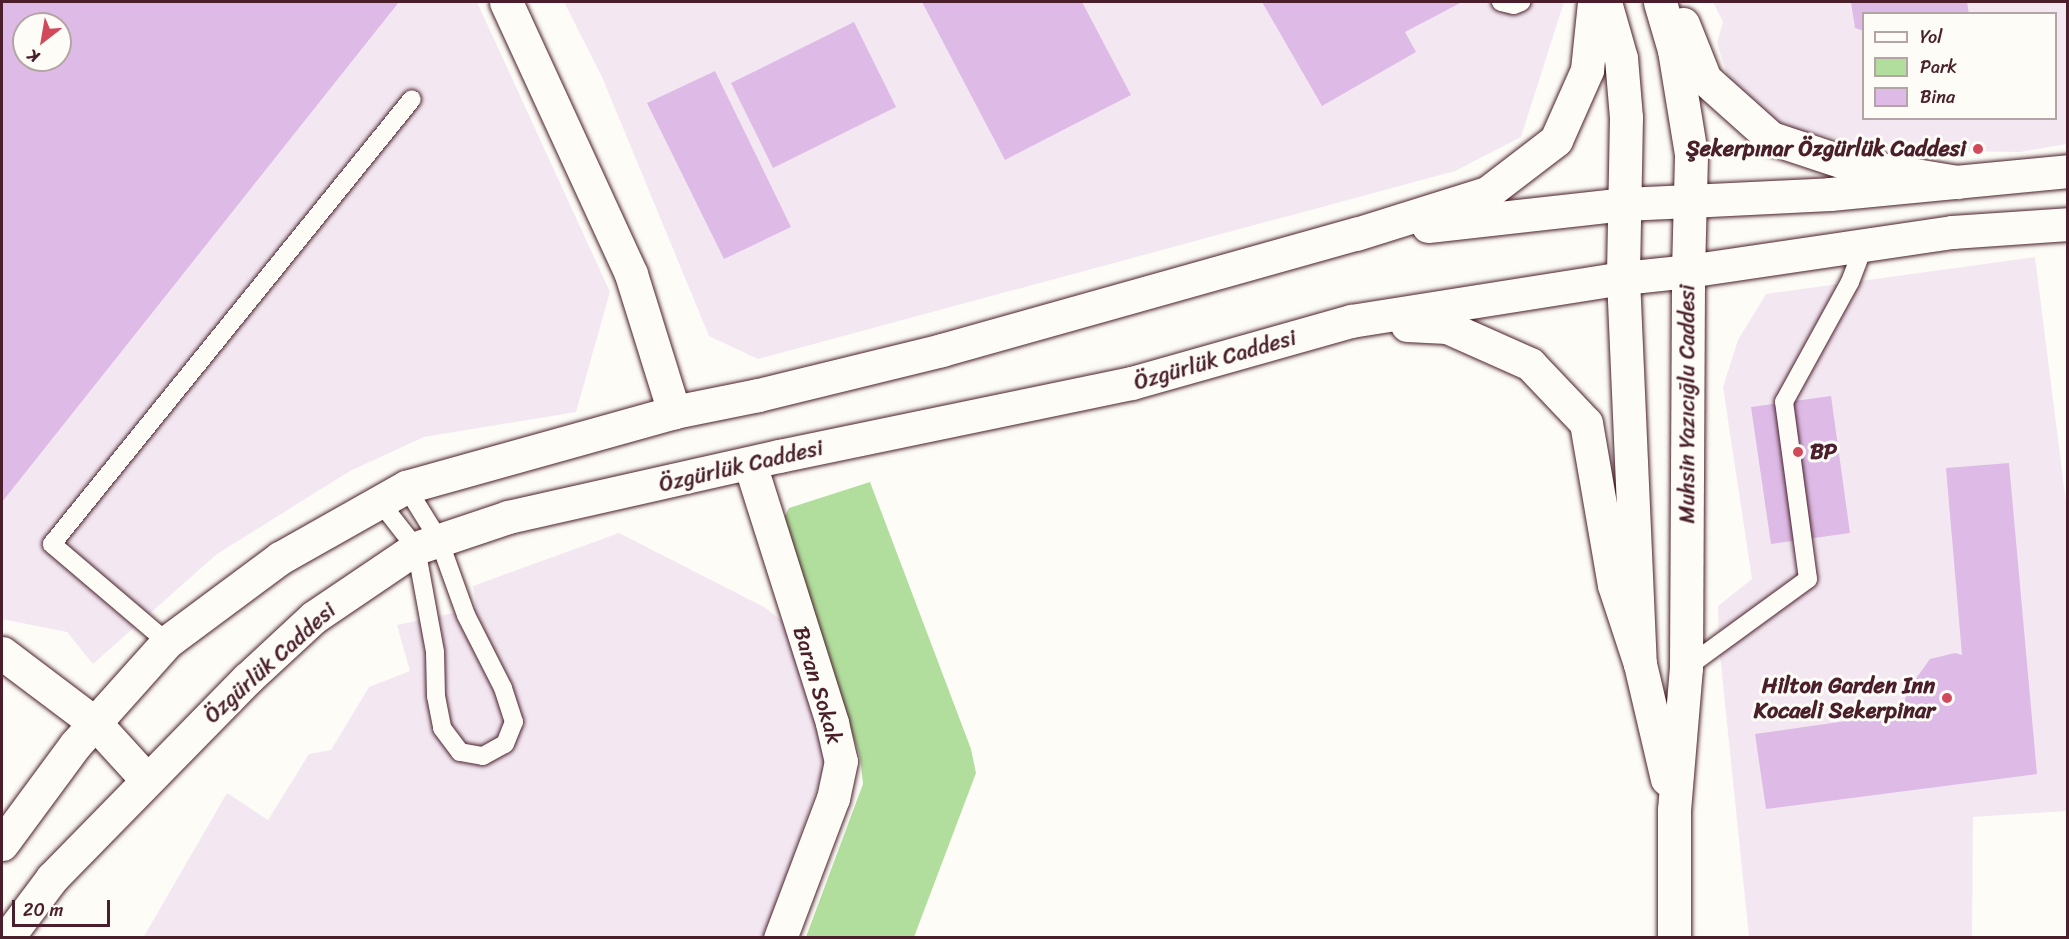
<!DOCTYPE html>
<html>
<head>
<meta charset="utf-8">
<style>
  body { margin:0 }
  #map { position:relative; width:2069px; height:939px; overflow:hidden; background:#fdfcf7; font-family:Sriracha,sans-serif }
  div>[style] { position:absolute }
  .built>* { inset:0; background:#f3e8f2 }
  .green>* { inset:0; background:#b1de9d }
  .building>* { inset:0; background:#ddbbe6 }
  .roads { filter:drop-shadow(0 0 2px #4a1f2b) drop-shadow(0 0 2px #4a1f2b) }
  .lane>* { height:18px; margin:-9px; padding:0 9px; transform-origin:9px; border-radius:9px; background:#fdfcf7 }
  .street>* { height:33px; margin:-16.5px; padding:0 16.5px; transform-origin:16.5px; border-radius:16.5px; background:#fdfcf7 }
  .secondary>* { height:33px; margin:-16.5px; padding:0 16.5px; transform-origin:16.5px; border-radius:16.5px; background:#fdfcf7 }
  .primary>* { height:33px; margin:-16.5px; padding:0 16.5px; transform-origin:16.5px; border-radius:16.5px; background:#fdfcf7 }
  .dots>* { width:16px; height:16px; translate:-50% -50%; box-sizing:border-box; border:3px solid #fdfcf7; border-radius:50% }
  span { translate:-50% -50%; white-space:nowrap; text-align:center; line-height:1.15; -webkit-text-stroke:6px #fdfcf7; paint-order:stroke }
  .poi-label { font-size:22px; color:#4a1f2b; font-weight:700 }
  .right { translate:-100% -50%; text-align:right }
  .left { translate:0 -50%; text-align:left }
  .street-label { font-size:22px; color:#4a1f2b }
  .frame { position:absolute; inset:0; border:3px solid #4a1f2b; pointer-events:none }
  .legend { position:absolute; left:1862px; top:12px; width:195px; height:108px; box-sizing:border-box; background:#fdfcf7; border:2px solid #b5a4a5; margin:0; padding:8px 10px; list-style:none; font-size:18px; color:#4a1f2b }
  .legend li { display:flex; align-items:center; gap:12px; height:30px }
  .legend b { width:30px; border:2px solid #b5a4a5 }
  .north { position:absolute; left:12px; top:12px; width:60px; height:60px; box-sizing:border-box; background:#fdfcf7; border:2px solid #b5a4a5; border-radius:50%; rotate:211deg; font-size:16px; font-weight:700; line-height:24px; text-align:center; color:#4a1f2b }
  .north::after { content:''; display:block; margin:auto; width:21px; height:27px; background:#d1495b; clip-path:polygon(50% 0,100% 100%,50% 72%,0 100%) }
  .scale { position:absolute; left:12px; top:900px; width:98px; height:27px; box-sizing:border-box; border:3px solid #4a1f2b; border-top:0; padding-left:8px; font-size:18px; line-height:21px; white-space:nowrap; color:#4a1f2b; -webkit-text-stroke:4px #fdfcf7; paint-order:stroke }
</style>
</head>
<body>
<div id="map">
  <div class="built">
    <div style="clip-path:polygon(evenodd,2px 2px,477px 2px,610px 292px,576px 412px,424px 437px,350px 471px,217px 554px,93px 664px,67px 632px,2px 619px,2px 2px,24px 24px,60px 24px,60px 60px,24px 60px,24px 24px)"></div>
    <div style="clip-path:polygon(564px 2px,1564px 2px,1521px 137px,1455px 171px,758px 359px,709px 336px,602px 77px)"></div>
    <div style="clip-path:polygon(evenodd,1713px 2px,2067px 2px,2067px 144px,2020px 152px,1948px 151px,1880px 147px,1782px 127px,1729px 81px,1717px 43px,1723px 22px,1713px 2px,1864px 14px,2056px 14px,2056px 118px,1864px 118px,1864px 14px)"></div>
    <div style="clip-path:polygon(2035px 257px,2068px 518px,2067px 811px,1973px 817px,1972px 937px,1749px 937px,1719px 645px,1718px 606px,1752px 579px,1723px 387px,1738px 340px,1766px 294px)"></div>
    <div style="clip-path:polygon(619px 533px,764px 607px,784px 622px,825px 746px,823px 771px,764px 937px,143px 938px,227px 793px,268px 820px,309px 754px,331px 750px,369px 687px,410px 671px,397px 625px,476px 608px,473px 586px)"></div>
  </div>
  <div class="green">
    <div style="clip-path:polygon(870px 482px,971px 749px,976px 773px,914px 937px,806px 937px,863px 784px,860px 757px,783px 520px,789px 508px)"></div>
  </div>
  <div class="building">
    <div style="clip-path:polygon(evenodd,2px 2px,399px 2px,2px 502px,2px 2px,24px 24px,60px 24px,60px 60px,24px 60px,24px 24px)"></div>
    <div style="clip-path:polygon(922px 2px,1082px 2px,1131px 95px,1005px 160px)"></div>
    <div style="clip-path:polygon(1262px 2px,1462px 2px,1405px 32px,1416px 52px,1322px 106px)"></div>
    <div style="clip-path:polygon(1851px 2px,1967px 2px,1969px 14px,1864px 14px,1864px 31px,1855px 28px)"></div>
    <div style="clip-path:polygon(854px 22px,896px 107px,773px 168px,731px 83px)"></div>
    <div style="clip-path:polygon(715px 71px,791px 227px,724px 259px,647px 103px)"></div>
    <div style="clip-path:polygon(1831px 396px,1850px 533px,1771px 544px,1751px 407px)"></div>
    <div style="clip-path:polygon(2009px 463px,2037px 774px,1766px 809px,1755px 734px,1902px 713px,1907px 691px,1930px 659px,1955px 653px,1962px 655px,1946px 468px)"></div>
  </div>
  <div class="roads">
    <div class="lane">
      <div style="left:1501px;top:2px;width:13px;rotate:13deg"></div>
      <div style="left:1514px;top:5px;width:8px;rotate:-23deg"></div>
      <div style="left:380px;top:502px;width:58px;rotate:52deg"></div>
      <div style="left:416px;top:548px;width:106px;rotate:79.6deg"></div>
      <div style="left:435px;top:652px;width:44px;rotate:88.7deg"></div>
      <div style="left:436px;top:696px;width:33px;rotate:79deg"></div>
      <div style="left:442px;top:728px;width:30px;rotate:53deg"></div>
      <div style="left:460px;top:752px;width:23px;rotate:10deg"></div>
      <div style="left:483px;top:756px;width:25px;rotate:-29deg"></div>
      <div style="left:505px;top:744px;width:24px;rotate:-68deg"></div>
      <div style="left:514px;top:722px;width:36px;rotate:-108deg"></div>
      <div style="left:503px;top:688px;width:82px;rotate:-116.9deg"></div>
      <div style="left:466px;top:615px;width:80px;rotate:-109.8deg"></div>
      <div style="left:439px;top:540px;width:62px;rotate:-121.9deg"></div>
      <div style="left:167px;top:642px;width:151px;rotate:-139.6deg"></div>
      <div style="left:52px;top:544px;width:572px;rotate:-51.03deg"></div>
      <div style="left:1686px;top:668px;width:151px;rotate:-36.1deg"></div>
      <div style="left:1808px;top:579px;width:179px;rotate:-97.7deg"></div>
      <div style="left:1784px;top:402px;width:137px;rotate:-61.2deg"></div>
      <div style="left:1850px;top:282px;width:39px;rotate:-69deg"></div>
    </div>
    <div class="street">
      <div style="left:506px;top:2px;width:299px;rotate:65.3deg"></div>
      <div style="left:631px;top:274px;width:145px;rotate:72.7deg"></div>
      <div style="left:750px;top:464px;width:272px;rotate:72.4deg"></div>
      <div style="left:832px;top:723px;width:39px;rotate:77deg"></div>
      <div style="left:841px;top:761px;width:38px;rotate:102deg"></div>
      <div style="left:833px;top:798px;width:150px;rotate:110.7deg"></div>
    </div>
    <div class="secondary">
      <div style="left:1689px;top:201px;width:141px;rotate:-2.8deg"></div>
      <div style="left:1830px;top:194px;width:239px;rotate:-5.5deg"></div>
      <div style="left:1623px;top:278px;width:386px;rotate:87.5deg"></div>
      <div style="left:1640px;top:664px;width:118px;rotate:76.8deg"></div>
      <div style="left:2px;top:653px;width:116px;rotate:37deg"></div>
      <div style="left:95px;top:723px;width:77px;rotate:47.6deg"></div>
      <div style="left:1674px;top:938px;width:128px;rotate:-90deg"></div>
      <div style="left:1674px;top:810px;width:143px;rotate:-85.2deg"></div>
      <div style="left:1686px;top:668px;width:397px;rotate:-89.7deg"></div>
      <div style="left:1688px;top:271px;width:267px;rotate:-8.4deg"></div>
      <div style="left:1952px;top:232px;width:116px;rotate:-3.9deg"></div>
    </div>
    <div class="primary">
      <div style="left:1605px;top:2px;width:58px;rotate:74.1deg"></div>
      <div style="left:1621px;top:58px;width:59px;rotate:85.2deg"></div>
      <div style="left:1626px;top:117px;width:161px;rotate:91.1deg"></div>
      <div style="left:1683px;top:24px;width:59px;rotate:68.2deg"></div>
      <div style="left:1705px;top:79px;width:89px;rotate:41.8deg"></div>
      <div style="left:1771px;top:138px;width:82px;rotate:18.4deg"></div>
      <div style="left:1849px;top:164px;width:110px;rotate:9.4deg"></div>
      <div style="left:1428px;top:226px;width:197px;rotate:-6.4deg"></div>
      <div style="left:1624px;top:204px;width:65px;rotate:-2.6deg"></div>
      <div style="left:1407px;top:325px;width:40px;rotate:2.9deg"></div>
      <div style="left:1447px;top:327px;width:91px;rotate:24deg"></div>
      <div style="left:1530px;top:364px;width:81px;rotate:46.5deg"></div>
      <div style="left:1586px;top:423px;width:164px;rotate:80.2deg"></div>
      <div style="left:1614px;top:585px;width:83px;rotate:71.8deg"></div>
      <div style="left:2px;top:844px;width:123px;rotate:-53.6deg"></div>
      <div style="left:75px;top:745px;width:138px;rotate:-48.2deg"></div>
      <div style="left:167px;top:642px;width:141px;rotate:-36.6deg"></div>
      <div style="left:280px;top:558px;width:145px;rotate:-29.4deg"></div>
      <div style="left:406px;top:487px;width:278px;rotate:-15.6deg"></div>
      <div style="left:674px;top:412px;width:86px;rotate:-11.4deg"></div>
      <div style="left:758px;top:395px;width:189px;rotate:-13.7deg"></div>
      <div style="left:942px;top:350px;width:430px;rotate:-15.7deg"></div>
      <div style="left:1356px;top:234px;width:137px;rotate:-17.4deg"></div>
      <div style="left:1487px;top:193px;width:87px;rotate:-37.5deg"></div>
      <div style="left:1556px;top:140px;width:77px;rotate:-66.1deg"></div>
      <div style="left:1587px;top:70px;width:68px;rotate:-84.1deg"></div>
      <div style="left:7px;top:938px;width:75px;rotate:-53.1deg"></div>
      <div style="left:52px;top:878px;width:279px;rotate:-45.6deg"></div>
      <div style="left:247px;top:679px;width:91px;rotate:-42.8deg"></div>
      <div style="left:314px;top:617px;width:123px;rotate:-34.1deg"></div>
      <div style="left:416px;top:548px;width:97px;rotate:-18.6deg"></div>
      <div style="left:508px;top:517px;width:278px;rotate:-12.7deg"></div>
      <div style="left:779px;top:456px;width:360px;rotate:-11.7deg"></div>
      <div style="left:1132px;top:383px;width:228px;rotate:-15.8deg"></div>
      <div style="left:1351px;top:321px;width:275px;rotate:-9deg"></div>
      <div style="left:1623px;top:278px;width:65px;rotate:-6.1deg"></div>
      <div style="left:1688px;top:271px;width:117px;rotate:-88.5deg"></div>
      <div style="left:1691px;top:154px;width:105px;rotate:-99.3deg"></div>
      <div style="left:1674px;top:50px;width:50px;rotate:-106.3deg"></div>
    </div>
  </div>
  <div class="dots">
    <div style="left:1978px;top:149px;background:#d1495b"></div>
    <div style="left:1798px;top:452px;background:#d1495b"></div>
    <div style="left:1947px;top:698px;background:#d1495b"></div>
  </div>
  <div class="poi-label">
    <span class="right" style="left:1966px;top:149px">Şekerpınar Özgürlük Caddesi</span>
    <span class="left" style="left:1810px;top:452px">BP</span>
    <span class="right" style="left:1935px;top:698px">Hilton Garden Inn<br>Kocaeli Sekerpinar</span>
  </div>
  <div class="street-label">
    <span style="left:1215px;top:360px;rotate:-16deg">Özgürlük Caddesi</span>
    <span style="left:1687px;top:404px;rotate:-90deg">Muhsin Yazıcığlu Caddesi</span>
    <span style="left:741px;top:466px;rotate:-13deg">Özgürlük Caddesi</span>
    <span style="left:270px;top:663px;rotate:-42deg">Özgürlük Caddesi</span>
    <span style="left:818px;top:685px;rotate:73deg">Baran Sokak</span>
  </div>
  <div class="frame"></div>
  <ul class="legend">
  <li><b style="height:8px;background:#fdfcf7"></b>Yol</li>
  <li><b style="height:16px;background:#b1de9d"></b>Park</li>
  <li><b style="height:16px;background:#ddbbe6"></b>Bina</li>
  </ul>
  <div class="north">K</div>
  <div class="scale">20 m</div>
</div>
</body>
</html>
